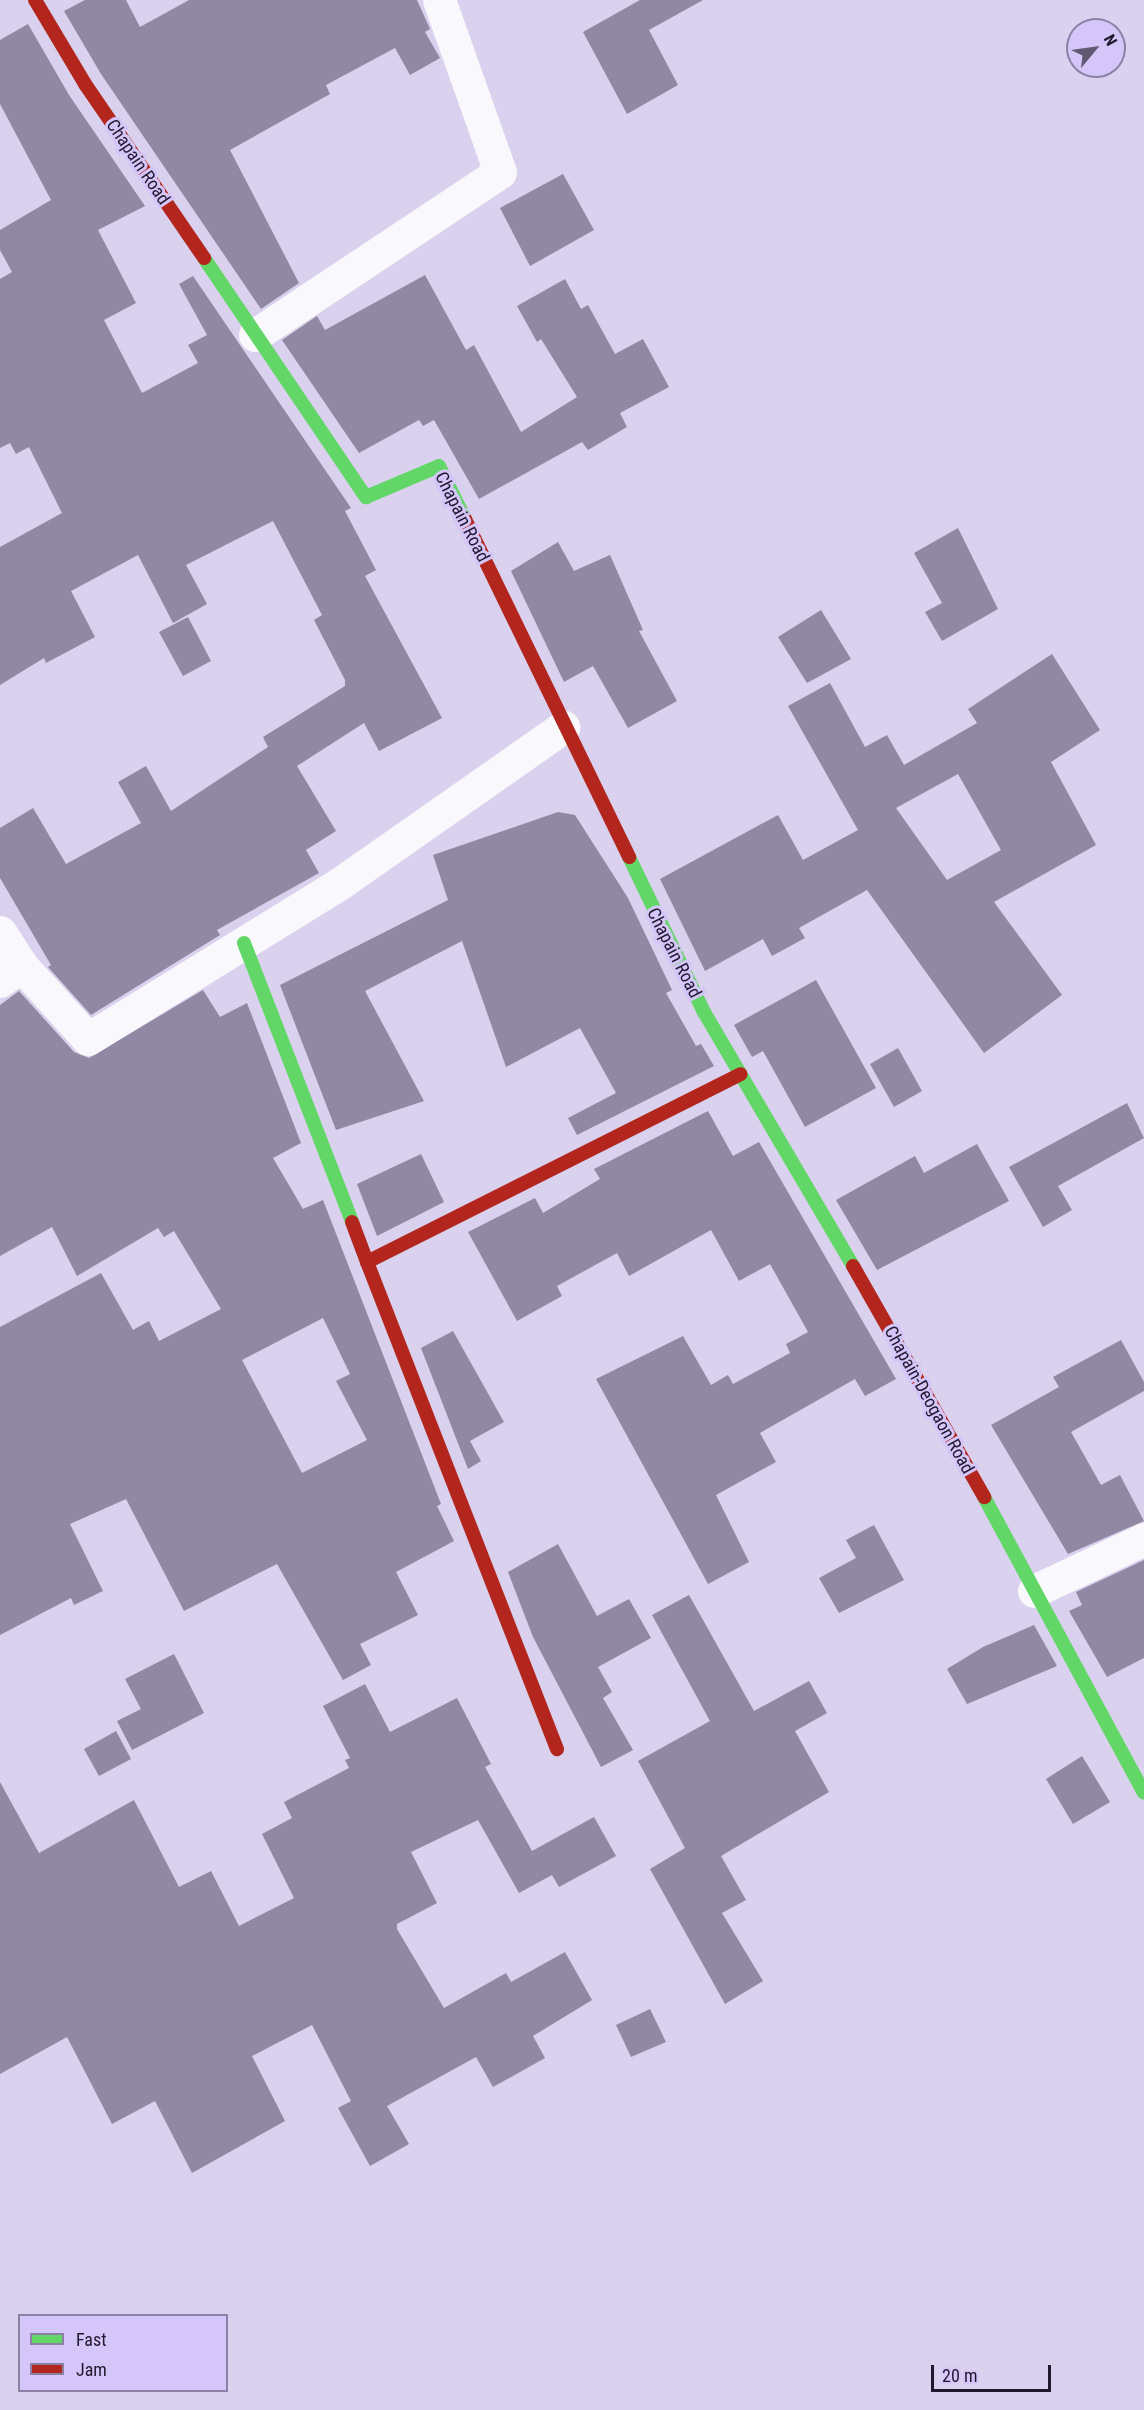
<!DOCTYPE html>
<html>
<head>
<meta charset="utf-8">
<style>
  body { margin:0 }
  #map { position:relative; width:1144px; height:2410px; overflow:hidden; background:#d9d1ed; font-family:"Roboto Condensed",sans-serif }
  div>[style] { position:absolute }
  .building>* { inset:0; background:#9188a3 }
  .street>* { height:33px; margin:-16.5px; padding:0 16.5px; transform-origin:16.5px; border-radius:16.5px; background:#f9f8fc }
  .fast>* { height:14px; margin:-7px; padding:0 7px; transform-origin:7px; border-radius:7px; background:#63d668 }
  .jam>* { height:14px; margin:-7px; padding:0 7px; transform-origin:7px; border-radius:7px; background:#b3261e }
  span { translate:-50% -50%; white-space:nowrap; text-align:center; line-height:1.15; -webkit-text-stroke:6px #d4c6f8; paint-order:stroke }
  .street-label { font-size:18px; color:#1f182e }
  .legend { position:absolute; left:18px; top:2314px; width:210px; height:78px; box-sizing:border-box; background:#d4c6f8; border:2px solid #8c80a7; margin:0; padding:8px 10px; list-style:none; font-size:18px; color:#1f182e }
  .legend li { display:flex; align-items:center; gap:12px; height:30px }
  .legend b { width:30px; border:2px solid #8c80a7 }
  .north { position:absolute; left:1066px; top:18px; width:60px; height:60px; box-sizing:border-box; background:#d4c6f8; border:2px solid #8c80a7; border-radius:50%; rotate:61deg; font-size:16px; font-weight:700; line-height:24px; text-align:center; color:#1f182e }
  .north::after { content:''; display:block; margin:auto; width:21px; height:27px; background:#605971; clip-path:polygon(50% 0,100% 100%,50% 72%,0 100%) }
  .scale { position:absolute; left:931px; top:2365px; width:120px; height:27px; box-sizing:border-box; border:3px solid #1f182e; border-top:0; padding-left:8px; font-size:18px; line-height:21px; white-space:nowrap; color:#1f182e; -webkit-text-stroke:4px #d4c6f8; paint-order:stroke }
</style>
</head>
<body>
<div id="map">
  <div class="building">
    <div style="clip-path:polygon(85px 0,126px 0,140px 27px,189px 0,417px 0,430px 29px,425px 32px,440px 58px,410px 75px,395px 48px,326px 85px,330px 94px,230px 150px,299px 283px,261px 309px,101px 74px,64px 11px)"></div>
    <div style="clip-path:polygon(640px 0,703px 0,649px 30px,678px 85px,627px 114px,583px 32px)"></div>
    <div style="clip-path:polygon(28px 24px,69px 95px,145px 206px,98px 230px,136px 303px,104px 320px,142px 393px,198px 363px,188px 345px,207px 335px,179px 284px,193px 276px,351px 508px,345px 511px,376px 570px,365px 576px,442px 718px,379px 751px,364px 723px,297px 766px,336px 831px,306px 850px,319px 873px,217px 930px,220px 935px,91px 1015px,48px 967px,51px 965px,0 878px,0 828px,33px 808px,66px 864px,141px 823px,118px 782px,146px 766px,171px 811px,268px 747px,263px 737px,345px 686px,345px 680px,314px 620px,322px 615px,273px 521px,186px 565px,207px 604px,173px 623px,138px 555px,71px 591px,95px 637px,46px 663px,44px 658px,0 685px,0 547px,62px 513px,29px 447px,16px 454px,10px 443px,0 448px,0 279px,12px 272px,0 250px,0 230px,51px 200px,0 104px,0 40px)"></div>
    <div style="clip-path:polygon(563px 174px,594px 230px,530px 266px,500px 208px)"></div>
    <div style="clip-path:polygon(425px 275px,466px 350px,474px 345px,521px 432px,577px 397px,541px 339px,537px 342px,517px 306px,565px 279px,581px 309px,588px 305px,615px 354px,643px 339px,669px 387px,620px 413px,627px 427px,588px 450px,582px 442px,479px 499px,434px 420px,423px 426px,419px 420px,359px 453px,282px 340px,317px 316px,325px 330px)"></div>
    <div style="clip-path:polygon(958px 528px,998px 609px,942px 641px,925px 612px,942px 603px,914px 553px)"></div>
    <div style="clip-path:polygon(558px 542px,574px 571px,610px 555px,643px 630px,639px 631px,677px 701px,628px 728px,593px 666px,564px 682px,511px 571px)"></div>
    <div style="clip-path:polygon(821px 610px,851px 659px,807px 683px,778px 637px)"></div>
    <div style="clip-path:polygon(188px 617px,211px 661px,183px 676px,159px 632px)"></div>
    <div style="clip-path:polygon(evenodd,1052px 654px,1100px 730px,1051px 762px,1096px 845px,994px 902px,1062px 995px,984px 1053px,867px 890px,799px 928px,805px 938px,772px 956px,763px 939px,705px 971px,660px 879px,778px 815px,803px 860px,858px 830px,788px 706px,830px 683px,865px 747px,887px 735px,904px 765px,977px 723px,968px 709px,1052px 654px,958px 774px,1001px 850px,947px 880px,896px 808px,958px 774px)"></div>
    <div style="clip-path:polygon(558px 812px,575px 815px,628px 898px,672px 990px,666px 993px,696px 1046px,701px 1044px,714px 1066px,577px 1135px,568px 1118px,616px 1093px,580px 1028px,506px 1067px,462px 941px,365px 991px,424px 1101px,336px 1130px,280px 985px,448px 900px,433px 855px)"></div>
    <div style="clip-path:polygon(816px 980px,876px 1088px,805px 1127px,763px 1051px,752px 1057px,734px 1025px)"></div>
    <div style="clip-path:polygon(evenodd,203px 990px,220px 1017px,247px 1003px,301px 1143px,273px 1158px,303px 1209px,323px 1200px,441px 1504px,437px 1506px,454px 1541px,396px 1572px,418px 1615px,360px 1644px,371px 1665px,343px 1680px,277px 1564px,184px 1611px,126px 1499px,70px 1524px,103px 1591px,74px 1605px,71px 1598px,0 1635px,0 1327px,101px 1273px,133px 1330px,149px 1321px,159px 1341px,221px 1309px,174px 1231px,164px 1237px,158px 1228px,77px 1276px,52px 1227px,0 1256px,0 1005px,19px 991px,74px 1052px,89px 1058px,203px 990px,323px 1318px,350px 1374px,336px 1381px,367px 1440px,302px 1473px,242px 1360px,323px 1318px)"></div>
    <div style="clip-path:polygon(898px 1048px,922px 1091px,894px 1107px,870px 1064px)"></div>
    <div style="clip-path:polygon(1127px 1103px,1144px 1138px,1058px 1186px,1072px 1210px,1043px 1227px,1009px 1167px)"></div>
    <div style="clip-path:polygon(708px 1111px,733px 1156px,759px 1142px,896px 1379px,865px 1396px,855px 1379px,760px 1433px,776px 1462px,716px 1495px,749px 1562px,708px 1584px,596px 1379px,683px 1336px,711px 1385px,728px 1375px,733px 1384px,790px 1353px,786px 1344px,808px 1332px,770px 1264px,739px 1281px,711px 1230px,629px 1276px,617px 1253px,557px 1286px,562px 1296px,517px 1321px,468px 1232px,535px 1198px,543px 1213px,600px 1179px,594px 1169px)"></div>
    <div style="clip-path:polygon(977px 1144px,1009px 1201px,877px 1270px,836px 1200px,915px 1156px,924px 1173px)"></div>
    <div style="clip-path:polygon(421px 1154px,444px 1202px,377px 1236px,357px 1184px)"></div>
    <div style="clip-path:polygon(453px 1331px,504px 1422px,470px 1441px,481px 1461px,468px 1469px,421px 1348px)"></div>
    <div style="clip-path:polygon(1121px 1340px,1144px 1382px,1144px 1391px,1071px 1432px,1101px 1485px,1120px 1475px,1144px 1521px,1068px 1554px,991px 1425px,1059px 1387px,1053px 1377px)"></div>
    <div style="clip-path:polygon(874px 1525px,904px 1580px,839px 1613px,819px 1578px,856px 1558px,846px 1540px)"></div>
    <div style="clip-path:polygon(558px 1544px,597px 1616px,629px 1599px,651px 1638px,598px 1667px,612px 1692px,603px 1698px,633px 1750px,601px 1767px,533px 1637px,508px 1572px)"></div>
    <div style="clip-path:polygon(1144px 1560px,1144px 1658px,1107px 1677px,1069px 1611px,1082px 1605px,1076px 1592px)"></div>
    <div style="clip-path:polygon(689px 1595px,754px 1711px,809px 1681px,827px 1713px,795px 1731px,829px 1792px,721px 1856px,746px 1900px,722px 1913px,763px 1981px,725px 2004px,650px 1869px,685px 1848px,638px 1761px,710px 1721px,652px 1615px)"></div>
    <div style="clip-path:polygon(1034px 1625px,1057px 1666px,967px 1704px,947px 1669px,983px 1647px)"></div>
    <div style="clip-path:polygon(174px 1654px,204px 1713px,132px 1750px,117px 1721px,141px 1709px,125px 1679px)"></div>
    <div style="clip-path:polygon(365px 1684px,390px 1732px,457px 1698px,491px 1764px,485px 1767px,532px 1851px,594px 1817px,616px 1856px,559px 1887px,552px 1875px,519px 1893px,478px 1820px,411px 1852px,437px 1903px,397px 1924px,397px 1929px,444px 2008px,506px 1973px,511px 1982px,565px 1952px,592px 2000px,533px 2036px,545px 2058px,493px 2087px,476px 2057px,387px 2106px,409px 2144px,370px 2166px,338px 2108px,351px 2101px,312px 2025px,252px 2056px,285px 2121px,192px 2173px,155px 2101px,112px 2124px,67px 2037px,0 2074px,0 1782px,39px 1853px,134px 1800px,179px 1887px,211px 1871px,239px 1926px,294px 1898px,262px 1834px,292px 1818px,284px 1802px,349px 1768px,345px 1760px,350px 1758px,323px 1706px)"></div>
    <div style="clip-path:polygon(116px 1731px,131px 1759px,99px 1776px,84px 1749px)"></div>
    <div style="clip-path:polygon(1082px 1756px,1110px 1802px,1073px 1824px,1046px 1779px)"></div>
    <div style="clip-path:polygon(650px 2009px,666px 2042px,631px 2057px,616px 2025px)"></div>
  </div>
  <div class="street">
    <div style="left:255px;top:335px;width:294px;rotate:-33.6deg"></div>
    <div style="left:500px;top:172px;width:182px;rotate:-109.5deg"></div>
    <div style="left:0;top:932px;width:40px;rotate:57.1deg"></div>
    <div style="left:22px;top:966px;width:27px;rotate:146deg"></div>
    <div style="left:22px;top:966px;width:98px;rotate:47.9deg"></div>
    <div style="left:88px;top:1039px;width:295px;rotate:-31.7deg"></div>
    <div style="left:339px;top:884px;width:274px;rotate:-35deg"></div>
    <div style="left:1034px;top:1591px;width:122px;rotate:-25.3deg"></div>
  </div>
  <div class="fast">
    <div style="left:204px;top:258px;width:289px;rotate:55.9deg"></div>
    <div style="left:366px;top:497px;width:79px;rotate:-23deg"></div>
    <div style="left:439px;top:466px;width:59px;rotate:63.9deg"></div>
    <div style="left:629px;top:857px;width:172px;rotate:64.2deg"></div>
    <div style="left:704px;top:1012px;width:294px;rotate:59.6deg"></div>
    <div style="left:244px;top:943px;width:299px;rotate:68.8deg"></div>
    <div style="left:984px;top:1497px;width:336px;rotate:61.6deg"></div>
  </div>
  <div class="jam">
    <div style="left:35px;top:0;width:98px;rotate:59.2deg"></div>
    <div style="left:85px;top:84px;width:211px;rotate:55.6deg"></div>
    <div style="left:465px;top:519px;width:376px;rotate:64.1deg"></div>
    <div style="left:352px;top:1222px;width:43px;rotate:69.4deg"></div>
    <div style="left:367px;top:1262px;width:418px;rotate:-26.7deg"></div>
    <div style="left:367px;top:1262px;width:523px;rotate:68.69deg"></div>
    <div style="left:853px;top:1266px;width:266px;rotate:60.4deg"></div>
  </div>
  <div class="street-label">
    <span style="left:138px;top:162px;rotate:56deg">Chapain Road</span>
    <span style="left:462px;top:517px;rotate:63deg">Chapain Road</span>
    <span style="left:674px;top:953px;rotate:63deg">Chapain Road</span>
    <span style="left:929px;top:1400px;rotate:61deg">Chapain-Deogaon Road</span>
  </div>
  <ul class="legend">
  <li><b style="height:8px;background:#63d668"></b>Fast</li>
  <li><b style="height:8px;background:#b3261e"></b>Jam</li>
  </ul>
  <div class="north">N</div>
  <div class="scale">20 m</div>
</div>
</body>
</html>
